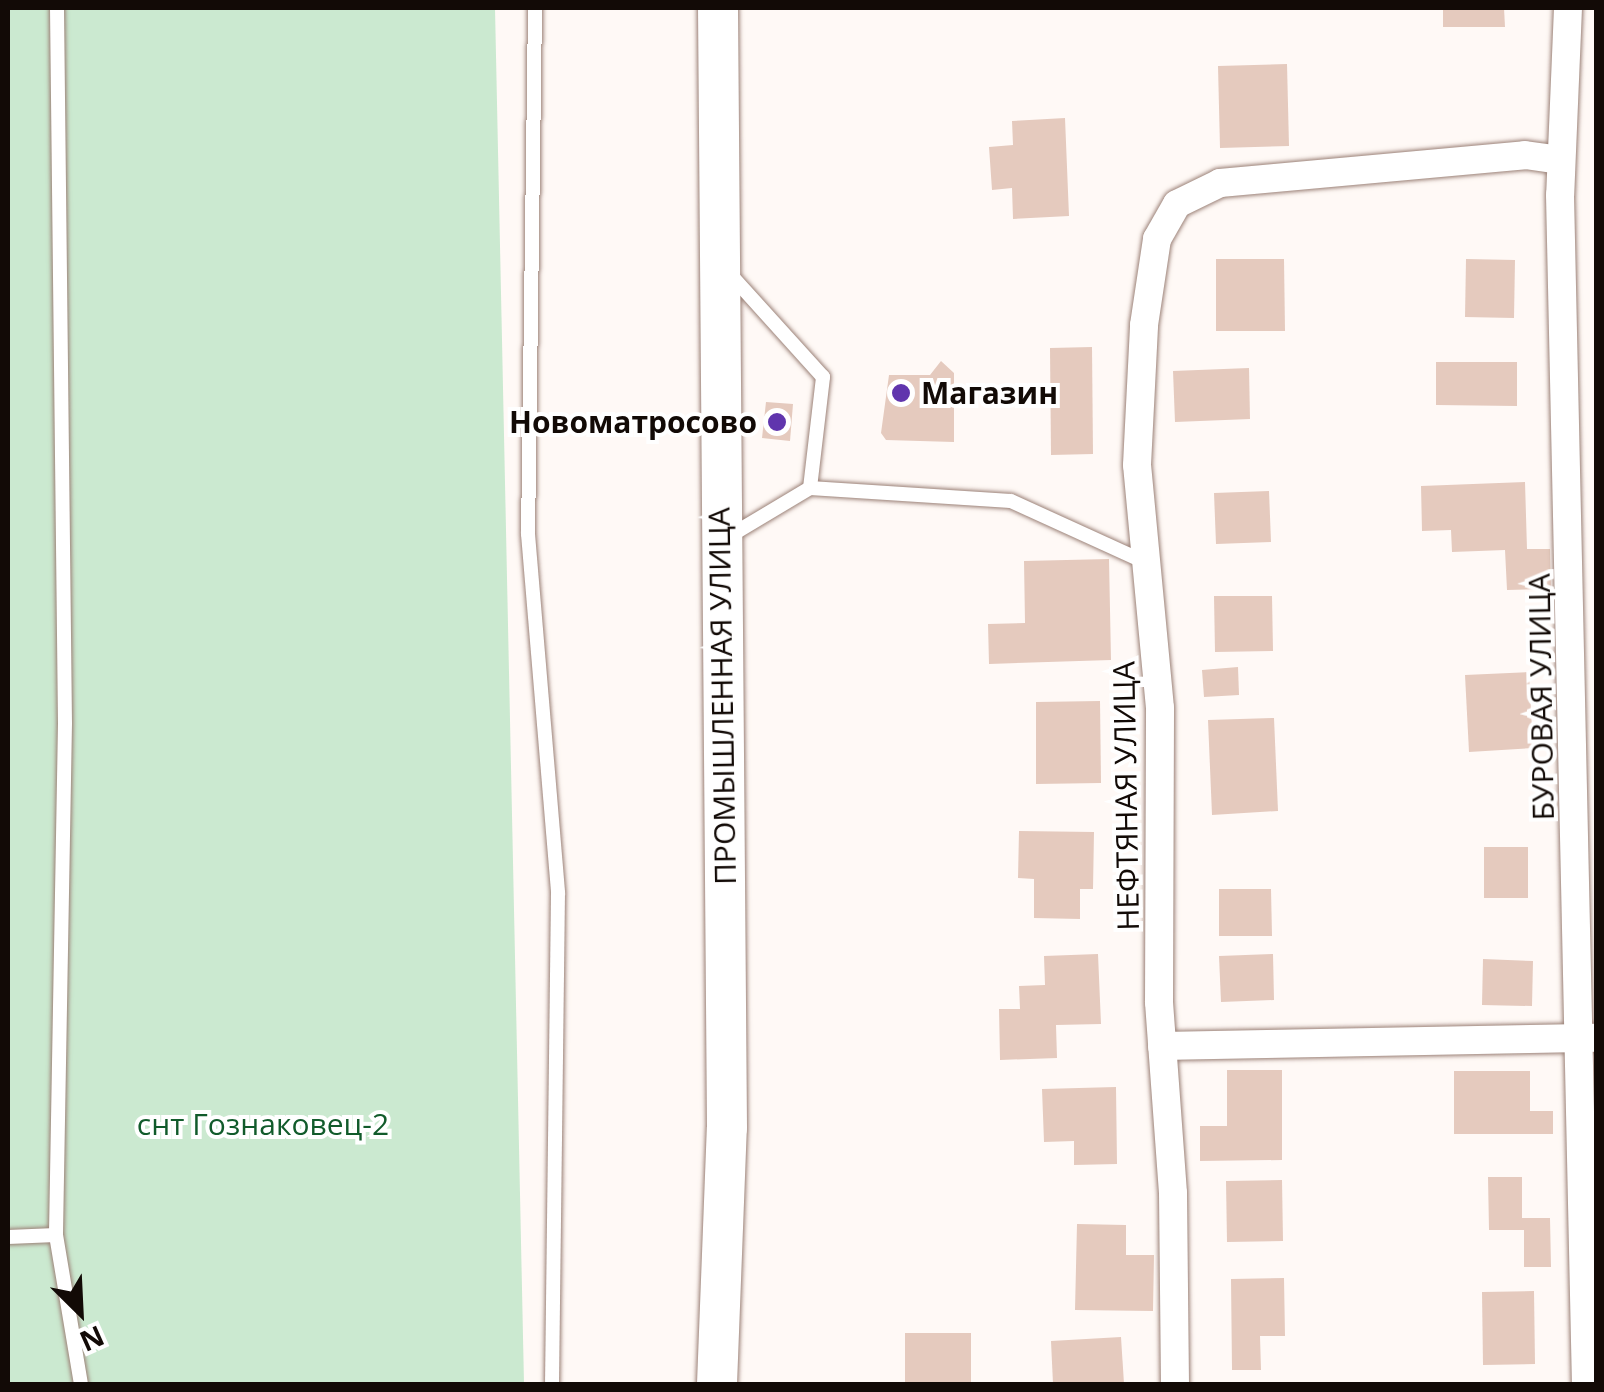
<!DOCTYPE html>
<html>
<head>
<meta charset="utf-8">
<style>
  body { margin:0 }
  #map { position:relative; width:1604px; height:1392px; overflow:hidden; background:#fff9f6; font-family:"Open Sans",sans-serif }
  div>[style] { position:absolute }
  .green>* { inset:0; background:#cbe9d0 }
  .building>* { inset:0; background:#e5cabe }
  .roads { filter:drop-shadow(0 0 2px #9c8278) drop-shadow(0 0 2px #9c8278) }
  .service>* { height:14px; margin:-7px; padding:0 7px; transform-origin:7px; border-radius:7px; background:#fff }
  .minor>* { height:28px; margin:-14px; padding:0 14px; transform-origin:14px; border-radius:14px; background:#fff }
  .secondary>* { height:40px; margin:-20px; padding:0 20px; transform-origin:20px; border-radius:20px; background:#fff }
  .dots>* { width:28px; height:28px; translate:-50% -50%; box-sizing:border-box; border:5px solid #fff; border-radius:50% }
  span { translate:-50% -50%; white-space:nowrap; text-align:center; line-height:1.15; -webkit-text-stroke:8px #fff; paint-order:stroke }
  .poi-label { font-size:30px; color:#120a06; font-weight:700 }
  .left { translate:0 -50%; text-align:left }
  .right { translate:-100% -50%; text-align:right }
  .street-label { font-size:30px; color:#120a06 }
  .park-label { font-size:30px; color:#115b2b }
  .frame { position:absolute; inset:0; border:10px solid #120a06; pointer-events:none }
  .north { position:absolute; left:30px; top:1262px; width:100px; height:100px; -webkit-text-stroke:8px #fff; paint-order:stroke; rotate:156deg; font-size:28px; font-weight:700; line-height:40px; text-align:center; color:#120a06 }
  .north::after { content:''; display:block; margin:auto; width:35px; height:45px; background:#120a06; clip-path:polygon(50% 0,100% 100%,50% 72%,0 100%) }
</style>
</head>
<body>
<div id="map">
  <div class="green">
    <div style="clip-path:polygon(8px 8px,495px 8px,524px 1384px,8px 1384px)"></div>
  </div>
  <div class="building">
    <div style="clip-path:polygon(1443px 8px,1504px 8px,1505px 27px,1443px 27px)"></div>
    <div style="clip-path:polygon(1287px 64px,1289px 146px,1220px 148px,1218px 66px)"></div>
    <div style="clip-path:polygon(1065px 118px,1069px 216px,1013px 219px,1012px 188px,992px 190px,989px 147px,1013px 145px,1012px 121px)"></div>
    <div style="clip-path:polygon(1216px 259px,1284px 259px,1285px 331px,1216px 331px)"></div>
    <div style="clip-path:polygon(1466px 259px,1515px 260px,1514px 318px,1465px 317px)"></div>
    <div style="clip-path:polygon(1092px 347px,1093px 454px,1051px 455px,1050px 348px)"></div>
    <div style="clip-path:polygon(941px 361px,954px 373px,954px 442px,886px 440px,881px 433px,889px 375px,930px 375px)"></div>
    <div style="clip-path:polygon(1436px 362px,1517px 362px,1517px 406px,1436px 405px)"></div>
    <div style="clip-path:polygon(1249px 368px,1250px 419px,1175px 422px,1173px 371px)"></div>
    <div style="clip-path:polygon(766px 402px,793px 404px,790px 441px,762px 438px)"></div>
    <div style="clip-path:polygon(1525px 482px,1527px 549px,1550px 549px,1551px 589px,1507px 590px,1505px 550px,1452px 552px,1451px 530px,1422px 531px,1421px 486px)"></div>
    <div style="clip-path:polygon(1269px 491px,1271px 542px,1216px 544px,1214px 493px)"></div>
    <div style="clip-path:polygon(1109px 559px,1111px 660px,989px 664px,988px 624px,1025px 623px,1024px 561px)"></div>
    <div style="clip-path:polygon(1214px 596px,1272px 596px,1273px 651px,1215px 652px)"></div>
    <div style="clip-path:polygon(1238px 667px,1239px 695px,1204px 697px,1202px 670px)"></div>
    <div style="clip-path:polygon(1529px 672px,1533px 748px,1469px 752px,1465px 675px)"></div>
    <div style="clip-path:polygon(1100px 701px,1101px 783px,1036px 784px,1036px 702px)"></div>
    <div style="clip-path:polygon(1274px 718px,1278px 811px,1212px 815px,1208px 720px)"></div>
    <div style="clip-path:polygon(1019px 831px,1094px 832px,1093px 889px,1080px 889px,1080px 919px,1034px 918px,1034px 879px,1018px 878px)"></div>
    <div style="clip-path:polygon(1484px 847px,1528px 847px,1528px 898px,1484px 898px)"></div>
    <div style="clip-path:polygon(1219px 889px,1271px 889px,1272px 936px,1219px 936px)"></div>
    <div style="clip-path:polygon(1098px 954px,1101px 1024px,1056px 1025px,1057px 1058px,1000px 1060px,999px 1009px,1020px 1009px,1019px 986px,1045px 985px,1044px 956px)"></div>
    <div style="clip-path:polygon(1273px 954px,1274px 1000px,1221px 1002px,1219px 956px)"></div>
    <div style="clip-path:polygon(1483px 959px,1533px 961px,1532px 1006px,1482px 1005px)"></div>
    <div style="clip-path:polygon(1227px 1070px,1282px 1070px,1282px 1160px,1200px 1161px,1200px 1126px,1227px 1126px)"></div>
    <div style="clip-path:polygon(1454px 1071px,1530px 1071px,1530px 1111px,1553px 1111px,1553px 1134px,1454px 1134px)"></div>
    <div style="clip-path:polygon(1116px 1087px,1117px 1164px,1074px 1165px,1074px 1141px,1044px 1142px,1042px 1089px)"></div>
    <div style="clip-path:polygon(1488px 1177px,1522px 1177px,1522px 1218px,1550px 1218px,1551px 1267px,1524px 1267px,1524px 1230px,1489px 1230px)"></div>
    <div style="clip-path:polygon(1282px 1180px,1283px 1241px,1227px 1242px,1226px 1181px)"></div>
    <div style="clip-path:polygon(1077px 1224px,1126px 1225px,1126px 1255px,1154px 1255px,1153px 1311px,1075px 1310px)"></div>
    <div style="clip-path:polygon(1284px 1278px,1285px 1336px,1260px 1336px,1261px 1370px,1232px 1370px,1231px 1279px)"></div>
    <div style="clip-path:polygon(1534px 1291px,1535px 1364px,1483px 1365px,1482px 1292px)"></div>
    <div style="clip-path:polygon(905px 1333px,971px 1333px,971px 1384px,905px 1384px)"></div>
    <div style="clip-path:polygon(1121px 1337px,1124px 1384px,1053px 1384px,1051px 1341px)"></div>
  </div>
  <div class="roads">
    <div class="service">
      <div style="left:57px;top:8px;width:715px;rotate:89.36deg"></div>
      <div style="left:65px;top:723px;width:512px;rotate:91.01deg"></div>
      <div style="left:56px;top:1235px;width:151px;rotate:80.5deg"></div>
      <div style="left:535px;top:8px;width:526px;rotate:90.76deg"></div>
      <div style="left:528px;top:534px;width:360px;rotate:85.2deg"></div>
      <div style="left:558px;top:893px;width:491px;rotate:90.7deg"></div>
      <div style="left:810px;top:488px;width:201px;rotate:3.7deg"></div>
      <div style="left:1011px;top:501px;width:147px;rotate:24.5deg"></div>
      <div style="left:728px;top:537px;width:96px;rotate:-30.9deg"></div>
      <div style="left:810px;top:488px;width:112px;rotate:-83.3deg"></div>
      <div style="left:823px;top:377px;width:142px;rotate:-132.1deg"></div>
      <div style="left:8px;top:1237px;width:48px;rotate:-2.4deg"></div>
    </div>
    <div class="minor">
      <div style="left:1568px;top:8px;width:187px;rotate:92.4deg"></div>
      <div style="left:1560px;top:195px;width:1189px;rotate:88.75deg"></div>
      <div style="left:1162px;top:1046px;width:433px;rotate:-1.1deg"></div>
      <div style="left:1175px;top:1384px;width:191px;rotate:-90.6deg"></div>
      <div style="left:1173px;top:1193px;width:192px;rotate:-94.2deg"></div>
      <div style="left:1159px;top:1002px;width:294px;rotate:-89.8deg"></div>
      <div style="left:1160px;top:708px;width:244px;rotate:-95.4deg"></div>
      <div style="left:1137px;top:465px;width:140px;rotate:-87.1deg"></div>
      <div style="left:1144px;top:325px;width:87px;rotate:-81.4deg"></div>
      <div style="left:1157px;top:239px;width:40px;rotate:-60.3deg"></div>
      <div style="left:1177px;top:204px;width:48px;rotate:-26deg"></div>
      <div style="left:1220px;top:183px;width:306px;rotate:-5.2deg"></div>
      <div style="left:1525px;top:155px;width:35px;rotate:8deg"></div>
    </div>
    <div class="secondary">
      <div style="left:717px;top:1384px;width:256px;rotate:-87.8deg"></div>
      <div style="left:727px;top:1128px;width:1120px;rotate:-90.46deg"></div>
    </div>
  </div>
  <div class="dots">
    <div style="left:901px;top:393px;background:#6035ad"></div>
    <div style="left:777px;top:422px;background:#6035ad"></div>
  </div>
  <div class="poi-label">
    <span class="left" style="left:921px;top:393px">Магазин</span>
    <span class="right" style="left:757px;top:422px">Новоматросово</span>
  </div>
  <div class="street-label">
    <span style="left:722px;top:696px;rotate:-91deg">ПРОМЫШЛЕННАЯ УЛИЦА</span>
    <span style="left:1541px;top:697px;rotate:-91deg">БУРОВАЯ УЛИЦА</span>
    <span style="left:1126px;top:796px;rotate:-91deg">НЕФТЯНАЯ УЛИЦА</span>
  </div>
  <div class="park-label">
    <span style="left:263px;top:1124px">снт Гознаковец-2</span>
  </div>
  <div class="frame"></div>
  <div class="north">N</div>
</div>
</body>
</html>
